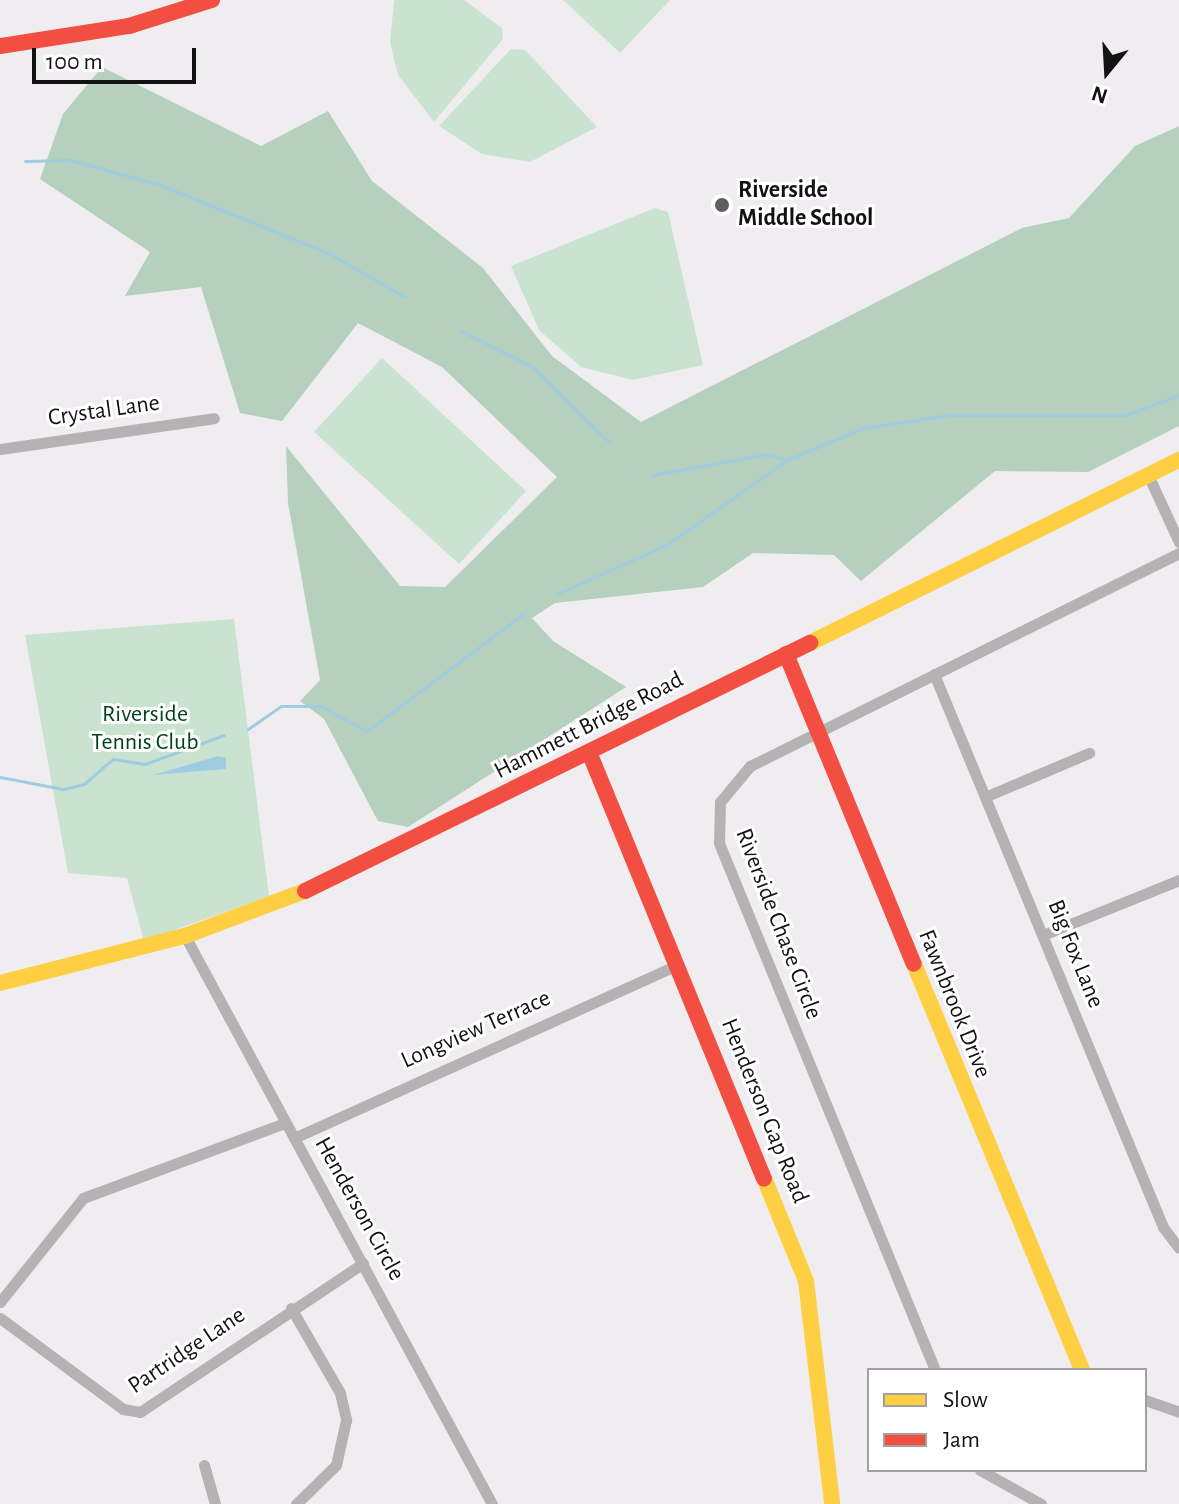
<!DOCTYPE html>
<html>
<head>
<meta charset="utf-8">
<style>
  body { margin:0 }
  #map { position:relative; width:1179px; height:1504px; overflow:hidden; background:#f0edf0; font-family:"Alegreya Sans",sans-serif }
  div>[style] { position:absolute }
  .green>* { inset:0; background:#cae3d0 }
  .forest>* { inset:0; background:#b5d0bc }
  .water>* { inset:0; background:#a0cce1 }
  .stream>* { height:3px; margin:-1.5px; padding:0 1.5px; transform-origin:1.5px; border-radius:1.5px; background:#a0cce1 }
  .street>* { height:11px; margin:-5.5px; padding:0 5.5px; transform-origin:5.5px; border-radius:5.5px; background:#b4b2b2 }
  .slow>* { height:16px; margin:-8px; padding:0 8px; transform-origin:8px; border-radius:8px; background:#ffcf43 }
  .jam>* { height:16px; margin:-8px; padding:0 8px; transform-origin:8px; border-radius:8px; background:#f24e42 }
  .dots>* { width:22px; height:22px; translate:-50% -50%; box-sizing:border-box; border:4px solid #fff; border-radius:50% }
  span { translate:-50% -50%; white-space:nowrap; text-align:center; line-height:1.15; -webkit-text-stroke:6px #fff; paint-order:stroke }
  .poi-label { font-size:24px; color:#131213; font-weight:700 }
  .left { translate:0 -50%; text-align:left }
  .street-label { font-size:24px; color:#131213 }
  .park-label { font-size:24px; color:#00421e }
  .legend { position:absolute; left:867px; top:1368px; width:280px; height:104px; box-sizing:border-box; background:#fff; border:2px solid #a1a0a1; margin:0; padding:10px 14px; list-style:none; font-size:24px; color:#131213 }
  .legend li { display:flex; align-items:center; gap:16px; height:40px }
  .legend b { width:40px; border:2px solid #a1a0a1 }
  .north { position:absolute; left:1067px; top:32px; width:80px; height:80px; -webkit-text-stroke:6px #fff; paint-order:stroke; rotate:198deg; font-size:22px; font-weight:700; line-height:32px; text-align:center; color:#131213 }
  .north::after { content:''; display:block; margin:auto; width:28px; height:36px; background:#131213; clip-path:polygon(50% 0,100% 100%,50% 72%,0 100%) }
  .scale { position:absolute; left:32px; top:48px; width:164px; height:36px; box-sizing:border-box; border:4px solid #131213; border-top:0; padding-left:10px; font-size:24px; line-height:28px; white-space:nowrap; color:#131213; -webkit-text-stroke:6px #fff; paint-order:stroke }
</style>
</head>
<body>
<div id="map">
  <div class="green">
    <div style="clip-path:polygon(394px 0,464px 0,502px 28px,503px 39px,434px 122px,398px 75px,390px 42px)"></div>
    <div style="clip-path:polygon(563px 0,670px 0,620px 53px)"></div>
    <div style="clip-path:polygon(511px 49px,525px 50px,597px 127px,530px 162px,482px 154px,439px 126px)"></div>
    <div style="clip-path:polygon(655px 208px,668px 212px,703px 365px,633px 380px,581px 367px,539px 330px,511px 266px)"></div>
    <div style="clip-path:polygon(382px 358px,526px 491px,459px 564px,314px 432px)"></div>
    <div style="clip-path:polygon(234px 619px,269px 896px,144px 941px,127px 878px,68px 873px,25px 635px)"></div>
  </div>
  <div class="forest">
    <div style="clip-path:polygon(102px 67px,261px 146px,328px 111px,372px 181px,483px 268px,552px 356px,641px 422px,1022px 228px,1069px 218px,1135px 146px,1179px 126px,1179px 426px,1088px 472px,995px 471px,861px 581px,834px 555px,753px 553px,703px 587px,555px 603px,532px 618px,553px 641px,626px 687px,408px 827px,378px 821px,324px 719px,300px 701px,320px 680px,288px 503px,286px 446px,400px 586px,445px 587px,557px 477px,442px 367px,358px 323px,282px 421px,240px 413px,201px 287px,125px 296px,150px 252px,40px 179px,63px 114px)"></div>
  </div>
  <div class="water">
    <div style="clip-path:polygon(218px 756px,226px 758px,226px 769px,153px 775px)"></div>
  </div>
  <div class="stream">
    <div style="left:25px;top:161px;width:45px;rotate:-1.3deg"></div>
    <div style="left:70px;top:160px;width:91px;rotate:15.3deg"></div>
    <div style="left:158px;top:184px;width:183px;rotate:22.1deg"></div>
    <div style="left:328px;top:253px;width:89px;rotate:29.7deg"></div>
    <div style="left:461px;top:331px;width:80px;rotate:26.6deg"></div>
    <div style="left:533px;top:367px;width:108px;rotate:44.6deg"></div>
    <div style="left:652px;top:475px;width:118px;rotate:-10.3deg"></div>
    <div style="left:768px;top:454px;width:20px;rotate:18deg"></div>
    <div style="left:557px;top:594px;width:122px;rotate:-24.2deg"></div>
    <div style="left:668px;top:544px;width:146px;rotate:-35.2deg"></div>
    <div style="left:787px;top:460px;width:82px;rotate:-22.8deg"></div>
    <div style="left:863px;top:428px;width:87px;rotate:-8.6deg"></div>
    <div style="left:949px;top:415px;width:177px"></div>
    <div style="left:1126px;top:415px;width:57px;rotate:-20.7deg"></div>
    <div style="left:248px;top:729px;width:40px;rotate:-34.9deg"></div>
    <div style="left:281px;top:706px;width:39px"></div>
    <div style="left:320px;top:706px;width:53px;rotate:28deg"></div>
    <div style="left:367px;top:731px;width:195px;rotate:-36.9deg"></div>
    <div style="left:0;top:777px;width:64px;rotate:10.8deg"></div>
    <div style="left:63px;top:789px;width:22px;rotate:-13deg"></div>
    <div style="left:84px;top:784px;width:38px;rotate:-41deg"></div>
    <div style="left:113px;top:759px;width:32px;rotate:9deg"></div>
    <div style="left:145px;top:764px;width:84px;rotate:-20.2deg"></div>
  </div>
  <div class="street">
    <div style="left:0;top:449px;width:216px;rotate:-8.2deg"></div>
    <div style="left:1148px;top:475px;width:74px;rotate:65.2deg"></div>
    <div style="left:934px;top:674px;width:599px;rotate:67.51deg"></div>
    <div style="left:1163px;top:1227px;width:26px;rotate:53deg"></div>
    <div style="left:987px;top:796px;width:111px;rotate:-22.9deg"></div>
    <div style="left:1043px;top:935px;width:147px;rotate:-22deg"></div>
    <div style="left:185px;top:936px;width:646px;rotate:61.61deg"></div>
    <div style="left:294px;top:1138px;width:421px;rotate:-24.3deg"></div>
    <div style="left:0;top:1302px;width:133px;rotate:-51.4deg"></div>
    <div style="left:83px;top:1198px;width:215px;rotate:-20.4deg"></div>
    <div style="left:291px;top:1308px;width:98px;rotate:60deg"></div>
    <div style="left:340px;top:1393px;width:28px;rotate:77deg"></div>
    <div style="left:346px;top:1420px;width:46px;rotate:102.5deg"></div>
    <div style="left:336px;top:1465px;width:56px;rotate:135.7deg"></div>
    <div style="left:0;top:1318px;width:153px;rotate:36.5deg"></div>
    <div style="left:123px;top:1409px;width:17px;rotate:10deg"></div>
    <div style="left:140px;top:1412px;width:268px;rotate:-33.7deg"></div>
    <div style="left:935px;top:1370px;width:570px;rotate:-112.29deg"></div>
    <div style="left:719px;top:843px;width:41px;rotate:-88.6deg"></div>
    <div style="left:720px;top:802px;width:47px;rotate:-50.2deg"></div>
    <div style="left:750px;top:766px;width:479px;rotate:-26.4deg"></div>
    <div style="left:1145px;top:1400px;width:36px;rotate:19deg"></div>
    <div style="left:204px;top:1465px;width:41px;rotate:74.2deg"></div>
    <div style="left:980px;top:1470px;width:70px;rotate:29.1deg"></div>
  </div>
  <div class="slow">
    <div style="left:810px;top:643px;width:412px;rotate:-26.4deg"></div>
    <div style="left:914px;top:964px;width:439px;rotate:67.5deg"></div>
    <div style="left:0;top:983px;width:191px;rotate:-14.3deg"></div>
    <div style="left:185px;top:936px;width:128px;rotate:-20.6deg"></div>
    <div style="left:764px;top:1178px;width:111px;rotate:67.8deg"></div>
    <div style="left:806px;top:1281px;width:225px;rotate:83.3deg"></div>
  </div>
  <div class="jam">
    <div style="left:0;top:46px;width:131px;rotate:-8.8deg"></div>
    <div style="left:129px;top:26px;width:87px;rotate:-17.4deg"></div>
    <div style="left:786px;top:654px;width:335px;rotate:67.6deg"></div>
    <div style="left:589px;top:752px;width:461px;rotate:67.7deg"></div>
    <div style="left:305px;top:891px;width:563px;rotate:-26.16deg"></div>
  </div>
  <div class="dots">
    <div style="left:722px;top:205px;background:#605f60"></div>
  </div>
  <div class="poi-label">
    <span class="left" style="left:738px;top:205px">Riverside<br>Middle School</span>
  </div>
  <div class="street-label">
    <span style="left:104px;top:411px;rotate:-8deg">Crystal Lane</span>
    <span style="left:589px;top:726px;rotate:-27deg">Hammett Bridge Road</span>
    <span style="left:778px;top:924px;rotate:69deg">Riverside Chase Circle</span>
    <span style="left:1075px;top:954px;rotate:68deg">Big Fox Lane</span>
    <span style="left:954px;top:1004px;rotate:68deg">Fawnbrook Drive</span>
    <span style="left:476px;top:1030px;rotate:-24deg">Longview Terrace</span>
    <span style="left:764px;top:1111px;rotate:68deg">Henderson Gap Road</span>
    <span style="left:359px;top:1209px;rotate:61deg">Henderson Circle</span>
    <span style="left:187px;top:1351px;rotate:-34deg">Partridge Lane</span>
  </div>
  <div class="park-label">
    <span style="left:145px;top:729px">Riverside<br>Tennis Club</span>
  </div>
  <ul class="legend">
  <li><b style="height:10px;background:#ffcf43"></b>Slow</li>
  <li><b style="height:10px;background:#f24e42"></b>Jam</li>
  </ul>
  <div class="north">N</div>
  <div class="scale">100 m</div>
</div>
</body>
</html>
